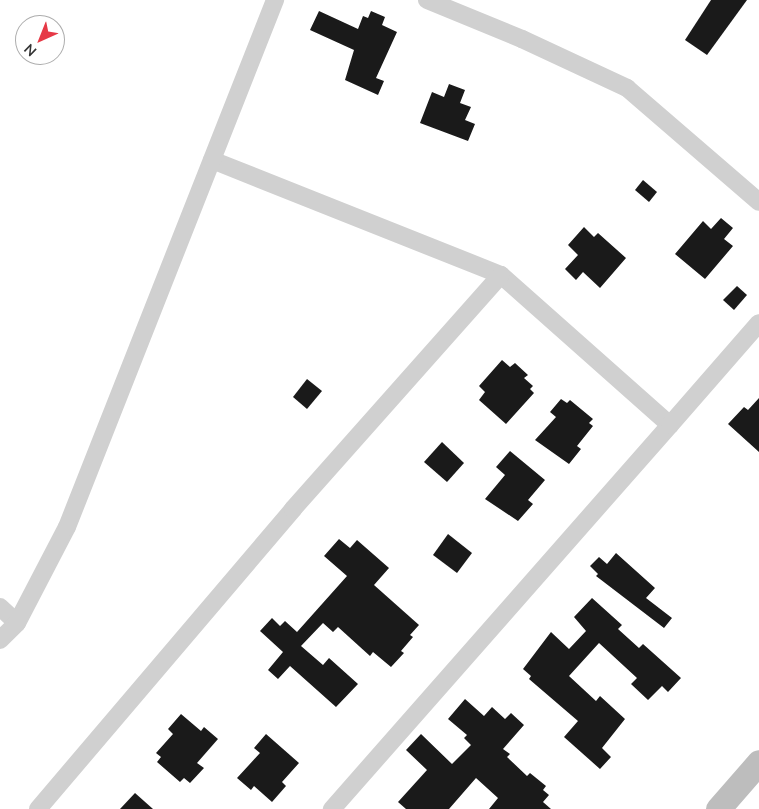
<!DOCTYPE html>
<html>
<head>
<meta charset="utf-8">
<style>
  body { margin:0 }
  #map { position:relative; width:759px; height:809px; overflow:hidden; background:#fff; font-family:Mulish,sans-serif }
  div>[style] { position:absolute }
  .building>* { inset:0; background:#1a1a1a }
  .street>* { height:18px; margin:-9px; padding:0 9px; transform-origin:9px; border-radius:9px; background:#d0d0d0 }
  .secondary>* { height:25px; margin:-12.5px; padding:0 12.5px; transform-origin:12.5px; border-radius:12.5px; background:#bdbdbd }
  span { translate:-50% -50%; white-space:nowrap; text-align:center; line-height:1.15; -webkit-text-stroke:5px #fff; paint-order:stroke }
  .north { position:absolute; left:15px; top:15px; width:50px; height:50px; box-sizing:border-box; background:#fff; border:1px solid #adadad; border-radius:50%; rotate:224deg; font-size:14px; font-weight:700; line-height:20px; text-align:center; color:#333 }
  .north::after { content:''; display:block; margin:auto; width:18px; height:22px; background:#e63946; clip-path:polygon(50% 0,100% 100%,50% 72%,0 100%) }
</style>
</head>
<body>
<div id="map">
  <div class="building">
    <div style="clip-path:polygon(711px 0,747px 0,707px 55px,685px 40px)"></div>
    <div style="clip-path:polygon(319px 11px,358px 29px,363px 16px,368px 18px,371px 11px,385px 17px,382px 25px,397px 32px,376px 78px,384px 81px,378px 95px,345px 80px,354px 50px,310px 30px)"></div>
    <div style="clip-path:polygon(449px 84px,465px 90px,460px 103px,471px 107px,465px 120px,475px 124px,468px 141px,420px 123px,432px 92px,444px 97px)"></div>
    <div style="clip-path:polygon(643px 180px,657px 192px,649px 202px,635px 190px)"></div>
    <div style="clip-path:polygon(721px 218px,733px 228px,724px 239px,733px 246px,705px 279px,675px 254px,703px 221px,711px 229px)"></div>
    <div style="clip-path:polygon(584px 227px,594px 237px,598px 233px,626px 258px,600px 288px,583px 272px,576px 280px,565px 269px,578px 255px,568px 245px)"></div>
    <div style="clip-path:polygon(737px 286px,747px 295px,734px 310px,723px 300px)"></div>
    <div style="clip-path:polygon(502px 360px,510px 367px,515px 363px,528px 375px,524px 378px,533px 386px,530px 389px,534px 393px,506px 424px,479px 400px,485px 392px,479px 386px)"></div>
    <div style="clip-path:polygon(307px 379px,322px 391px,307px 409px,293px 397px)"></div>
    <div style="clip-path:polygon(759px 398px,759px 452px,728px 424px,744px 407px,748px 410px)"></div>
    <div style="clip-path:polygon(561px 399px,567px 403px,570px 400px,593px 419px,589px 423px,593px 426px,577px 446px,581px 449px,569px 464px,535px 440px,556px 417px,550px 412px)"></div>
    <div style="clip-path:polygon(442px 442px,464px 463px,447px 482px,424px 462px)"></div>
    <div style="clip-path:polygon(510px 451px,545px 480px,528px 500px,533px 504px,518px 521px,485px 499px,505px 475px,496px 467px)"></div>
    <div style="clip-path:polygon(448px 534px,472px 553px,457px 573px,433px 555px)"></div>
    <div style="clip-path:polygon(339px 539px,350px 548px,357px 540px,389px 568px,374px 585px,419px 625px,410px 635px,413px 637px,401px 651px,404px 653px,391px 667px,373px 652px,370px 656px,338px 627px,333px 632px,323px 623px,301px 646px,323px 665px,329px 658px,358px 684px,336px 707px,290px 666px,278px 679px,268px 670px,283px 652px,260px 631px,272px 618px,280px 626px,285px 621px,297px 632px,347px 576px,324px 556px)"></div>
    <div style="clip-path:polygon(616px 553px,655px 588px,646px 598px,672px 618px,664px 628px,596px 576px,598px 574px,590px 566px,599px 557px,607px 564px)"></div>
    <div style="clip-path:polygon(592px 598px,622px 625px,618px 629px,639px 648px,643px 644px,681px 678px,668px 692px,662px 686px,648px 700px,631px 684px,637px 678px,599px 643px,569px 676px,596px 701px,600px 696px,625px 719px,602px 748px,611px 757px,600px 769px,564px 737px,578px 721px,529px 679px,531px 676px,523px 669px,551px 632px,569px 649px,586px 631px,574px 617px)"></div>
    <div style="clip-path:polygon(465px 699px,484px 716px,492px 707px,505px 719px,511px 713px,524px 725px,503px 749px,510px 754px,507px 757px,527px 776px,530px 773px,546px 786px,543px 790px,549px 795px,543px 802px,551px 809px,489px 809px,498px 798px,476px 778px,449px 809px,406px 809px,398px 802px,427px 770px,406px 750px,421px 734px,452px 764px,471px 745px,464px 738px,467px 735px,448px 719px)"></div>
    <div style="clip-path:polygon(181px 714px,201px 731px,204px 727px,218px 739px,197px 763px,204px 768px,190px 783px,184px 778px,180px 782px,157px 762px,161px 757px,156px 753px,173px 734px,168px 729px)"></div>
    <div style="clip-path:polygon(266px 734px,299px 763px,282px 782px,286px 786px,272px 802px,254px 786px,251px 790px,237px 778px,260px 753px,254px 748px)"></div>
    <div style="clip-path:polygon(135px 793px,153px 809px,120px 809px)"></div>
  </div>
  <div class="street">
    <div style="left:427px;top:0;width:103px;rotate:22.3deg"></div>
    <div style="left:522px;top:39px;width:116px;rotate:25deg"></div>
    <div style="left:627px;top:88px;width:174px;rotate:40.8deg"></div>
    <div style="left:212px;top:160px;width:311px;rotate:21.7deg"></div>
    <div style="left:501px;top:275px;width:226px;rotate:41.6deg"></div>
    <div style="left:670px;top:425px;width:512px;rotate:131.35deg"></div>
    <div style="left:670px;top:425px;width:135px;rotate:-48.9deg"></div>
    <div style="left:0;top:607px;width:23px;rotate:43deg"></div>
    <div style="left:0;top:640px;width:24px;rotate:-45deg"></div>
    <div style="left:17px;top:623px;width:108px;rotate:-62.5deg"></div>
    <div style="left:67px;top:527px;width:567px;rotate:-68.46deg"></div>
    <div style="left:38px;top:809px;width:394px;rotate:-49.6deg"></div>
    <div style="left:293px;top:509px;width:313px;rotate:-48.4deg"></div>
  </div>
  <div class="secondary">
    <div style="left:718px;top:809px;width:62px;rotate:-48.9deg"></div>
  </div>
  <div class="north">N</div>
</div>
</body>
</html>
